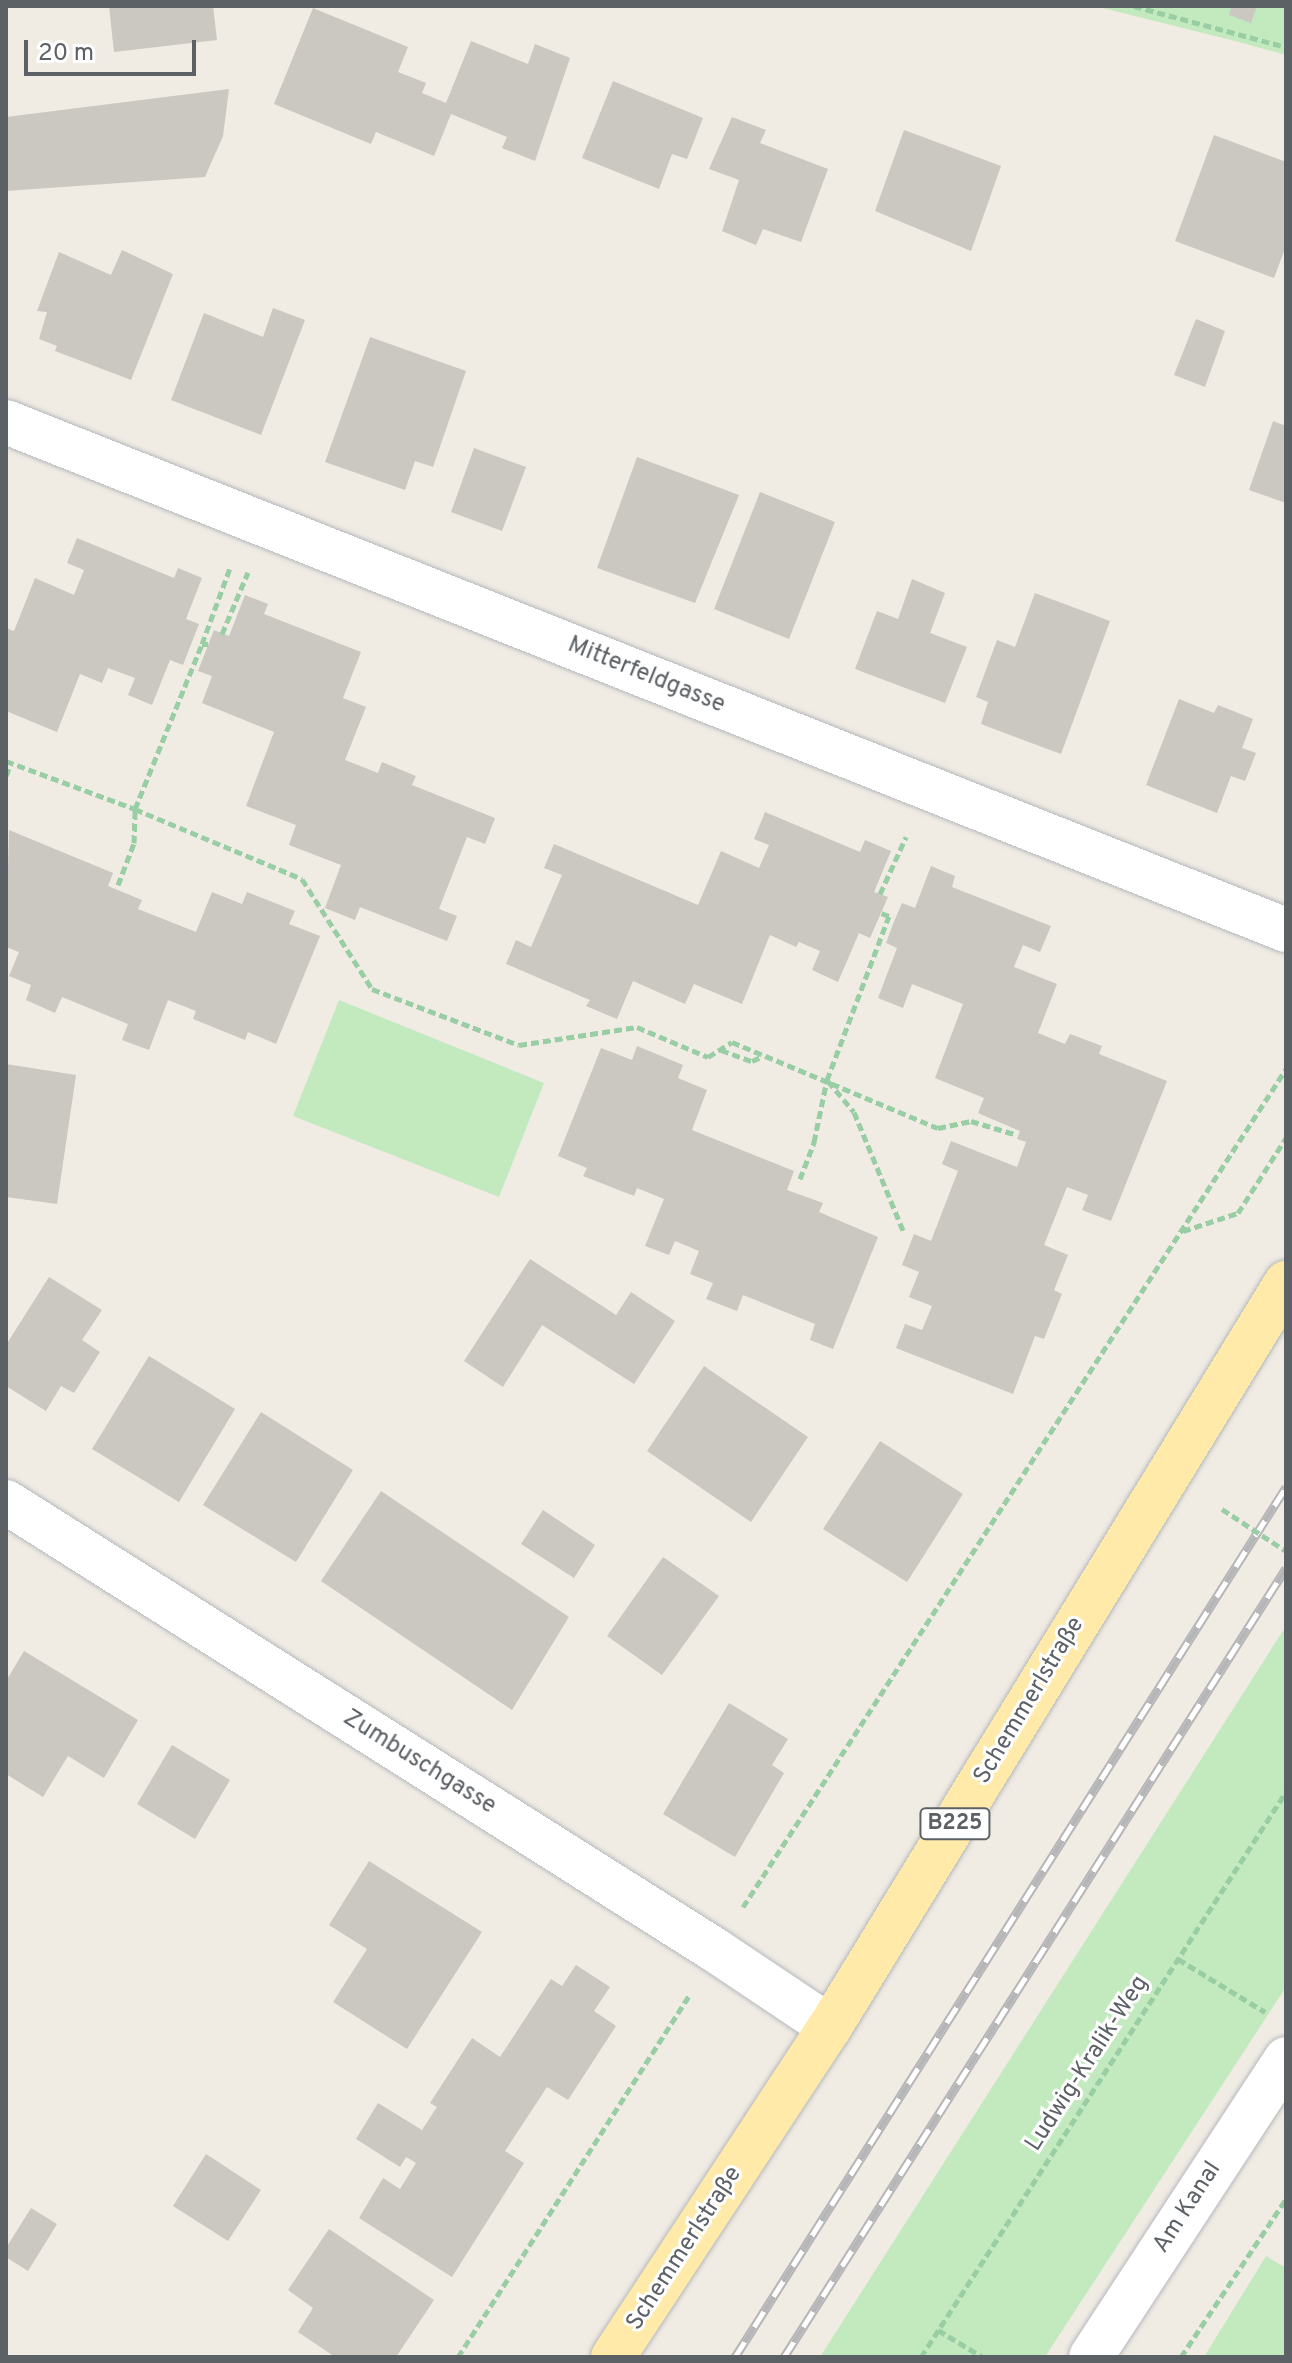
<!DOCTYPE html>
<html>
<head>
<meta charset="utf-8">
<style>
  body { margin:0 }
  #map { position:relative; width:1292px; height:2363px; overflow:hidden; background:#f0ece4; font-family:Overpass,sans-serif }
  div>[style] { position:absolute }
  .green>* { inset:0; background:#c3e9bf }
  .building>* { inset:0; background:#cbc7c1 }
  .path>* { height:5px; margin-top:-2.5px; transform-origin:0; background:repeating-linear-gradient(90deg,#99cda3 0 8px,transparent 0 12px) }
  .roads { filter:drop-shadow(0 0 2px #b5b8bc) drop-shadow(0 0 2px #b5b8bc) }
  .minor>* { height:44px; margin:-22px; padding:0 22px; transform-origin:22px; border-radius:22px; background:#fff }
  .major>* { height:44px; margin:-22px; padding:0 22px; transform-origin:22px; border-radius:22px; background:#ffeaaa }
  .rail>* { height:9px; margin-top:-4.5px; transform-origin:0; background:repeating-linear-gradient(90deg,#fff 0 18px,#b5b6b7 0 36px); box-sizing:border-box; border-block:2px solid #b5b6b7 }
  .path-bridge>* { height:5px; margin-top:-2.5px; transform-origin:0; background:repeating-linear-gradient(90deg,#99cda3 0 8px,transparent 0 12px) }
  span { translate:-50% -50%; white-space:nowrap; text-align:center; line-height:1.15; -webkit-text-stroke:6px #fff; paint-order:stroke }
  .shield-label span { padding:2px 6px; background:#fff; border:2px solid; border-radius:6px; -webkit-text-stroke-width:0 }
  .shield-label { font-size:22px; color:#5c6166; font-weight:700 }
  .street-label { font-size:24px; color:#5c6166 }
  .frame { position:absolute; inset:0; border:8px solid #5c6166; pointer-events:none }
  .scale { position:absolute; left:24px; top:40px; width:172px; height:36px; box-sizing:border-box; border:4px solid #5c6166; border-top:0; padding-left:10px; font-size:24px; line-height:28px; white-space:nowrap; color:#5c6166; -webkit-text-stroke:6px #fff; paint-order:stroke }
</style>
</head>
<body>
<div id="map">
  <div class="green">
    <div style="clip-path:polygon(1095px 6px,1286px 6px,1286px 55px,1235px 41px)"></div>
    <div style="clip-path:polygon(339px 1000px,544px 1083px,499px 1197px,293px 1116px)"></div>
    <div style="clip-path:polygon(1286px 1626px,1286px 1987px,1045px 2357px,820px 2357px)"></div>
    <div style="clip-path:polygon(1266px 2256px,1286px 2268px,1286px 2357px,1204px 2357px)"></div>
  </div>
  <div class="building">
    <div style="clip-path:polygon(109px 6px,213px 6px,217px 40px,114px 52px)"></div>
    <div style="clip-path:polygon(1232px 6px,1257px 6px,1251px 23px,1229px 15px)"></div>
    <div style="clip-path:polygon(313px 8px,408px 47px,398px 72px,426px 83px,422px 93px,446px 103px,471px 41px,528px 64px,535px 44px,570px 58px,535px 161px,502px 148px,507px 137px,451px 114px,434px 156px,376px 132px,371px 144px,274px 104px)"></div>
    <div style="clip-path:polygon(613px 81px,703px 118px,687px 159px,672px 154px,659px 189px,582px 158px)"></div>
    <div style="clip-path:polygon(229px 89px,223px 136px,205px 177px,6px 191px,6px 117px)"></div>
    <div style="clip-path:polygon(732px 117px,766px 130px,760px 143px,828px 169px,801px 242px,763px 229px,756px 245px,722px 231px,739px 180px,709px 169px)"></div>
    <div style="clip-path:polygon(904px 130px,1001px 166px,971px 251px,875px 211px)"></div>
    <div style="clip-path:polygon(1214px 135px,1286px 162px,1286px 246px,1274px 278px,1175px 241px)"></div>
    <div style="clip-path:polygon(122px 250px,173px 274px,131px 380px,55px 351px,57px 346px,39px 339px,47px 312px,37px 311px,59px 252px,111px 275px)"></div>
    <div style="clip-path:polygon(273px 308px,305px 320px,261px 435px,171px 400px,204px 313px,263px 337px)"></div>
    <div style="clip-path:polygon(1196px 319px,1225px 331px,1205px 387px,1174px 375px)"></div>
    <div style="clip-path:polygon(370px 337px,466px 371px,433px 467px,415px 461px,405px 490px,325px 462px)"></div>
    <div style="clip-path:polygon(1273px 421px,1286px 426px,1286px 503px,1249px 490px)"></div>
    <div style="clip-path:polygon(474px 448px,526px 467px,502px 531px,451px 512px)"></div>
    <div style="clip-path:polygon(637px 457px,739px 495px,695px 603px,597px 568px)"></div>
    <div style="clip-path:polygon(760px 492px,835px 522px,789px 639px,714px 609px)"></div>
    <div style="clip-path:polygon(77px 538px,174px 578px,178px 568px,202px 578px,186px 619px,199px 624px,183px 665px,170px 660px,152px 705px,128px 695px,135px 678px,108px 668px,102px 683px,80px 674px,57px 732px,6px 711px,6px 628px,14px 631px,35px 578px,74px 595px,84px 570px,67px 563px)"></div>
    <div style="clip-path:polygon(912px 579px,945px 593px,930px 633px,967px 647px,945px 703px,855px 669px,877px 611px,898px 619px)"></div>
    <div style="clip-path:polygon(1035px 593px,1110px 621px,1061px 754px,981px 724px,988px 702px,976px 697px,997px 640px,1015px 647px)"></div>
    <div style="clip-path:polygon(245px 595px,268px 604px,264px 614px,361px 652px,343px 698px,366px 707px,345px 760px,378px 773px,382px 762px,416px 776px,412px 785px,495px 818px,485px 844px,467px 837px,439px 909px,457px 916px,447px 941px,360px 907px,355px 920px,325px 908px,341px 865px,289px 845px,296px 825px,246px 806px,274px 732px,202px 703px,212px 676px,198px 671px,214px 630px,229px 636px)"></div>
    <div style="clip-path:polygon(1179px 699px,1214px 713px,1218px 705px,1253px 719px,1242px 748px,1256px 753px,1245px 781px,1231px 776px,1217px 813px,1146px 785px)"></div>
    <div style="clip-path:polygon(765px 812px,860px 852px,865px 840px,891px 851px,874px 892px,888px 897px,870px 938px,859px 933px,838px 982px,812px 970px,820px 951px,799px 942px,796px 947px,770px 935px,742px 1004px,694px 984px,685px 1004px,633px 981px,617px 1019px,586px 1006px,590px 1000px,506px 964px,516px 940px,531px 947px,562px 875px,544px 868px,554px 844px,698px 905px,721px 851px,759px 868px,769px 845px,754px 839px)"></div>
    <div style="clip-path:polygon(9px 830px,113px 873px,108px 886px,142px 900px,138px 909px,196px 932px,212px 892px,242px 904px,247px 892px,295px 911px,289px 924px,320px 936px,276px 1044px,248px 1032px,245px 1040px,193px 1019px,196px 1011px,168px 1000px,149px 1050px,122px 1040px,128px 1024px,62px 997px,55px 1013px,26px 1000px,31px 985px,9px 976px,19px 952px,6px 947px)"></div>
    <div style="clip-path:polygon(931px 866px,955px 876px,952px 887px,1051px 926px,1040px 952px,1023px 945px,1014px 967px,1057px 984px,1038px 1033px,1065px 1044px,1070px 1034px,1102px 1046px,1099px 1054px,1167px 1081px,1111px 1221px,1082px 1210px,1088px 1195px,1067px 1187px,1044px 1245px,1068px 1255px,1054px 1290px,1062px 1294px,1044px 1339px,1035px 1336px,1013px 1394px,896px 1348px,905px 1324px,922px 1330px,932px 1306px,909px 1297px,919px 1272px,902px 1265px,914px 1234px,931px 1241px,958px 1171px,942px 1164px,951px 1141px,1017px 1167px,1026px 1142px,1017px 1139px,1020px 1131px,978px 1113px,984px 1098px,935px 1078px,963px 1004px,912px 984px,903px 1008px,878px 998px,897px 948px,886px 943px,893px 924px,902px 903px,915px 908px)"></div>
    <div style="clip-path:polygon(637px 1046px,683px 1065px,678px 1078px,707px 1090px,692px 1130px,794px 1171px,787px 1190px,823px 1203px,819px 1212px,878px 1237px,833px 1349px,810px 1340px,815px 1324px,743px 1295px,737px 1311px,706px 1299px,713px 1283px,690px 1274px,699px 1251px,675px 1241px,669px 1255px,645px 1246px,664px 1199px,637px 1188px,634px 1196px,583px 1176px,587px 1168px,558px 1156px,601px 1048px,632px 1060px)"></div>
    <div style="clip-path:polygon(6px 1064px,76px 1075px,57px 1204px,6px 1197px)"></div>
    <div style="clip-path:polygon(530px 1259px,616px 1315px,631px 1292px,675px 1321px,634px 1384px,542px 1325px,503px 1387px,464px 1361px)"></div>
    <div style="clip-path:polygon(49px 1277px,102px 1310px,82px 1340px,100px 1352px,74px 1393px,61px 1386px,46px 1411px,6px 1386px,6px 1345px)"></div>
    <div style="clip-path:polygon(149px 1356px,235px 1409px,179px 1502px,92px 1449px)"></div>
    <div style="clip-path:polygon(704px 1366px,808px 1437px,751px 1522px,647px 1451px)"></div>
    <div style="clip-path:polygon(261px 1412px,353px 1470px,296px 1562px,203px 1505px)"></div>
    <div style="clip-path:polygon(880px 1441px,963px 1494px,907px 1582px,823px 1529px)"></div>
    <div style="clip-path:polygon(381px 1491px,569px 1617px,512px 1710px,321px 1581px)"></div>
    <div style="clip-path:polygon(543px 1510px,595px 1545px,574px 1578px,521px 1544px)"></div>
    <div style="clip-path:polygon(663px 1557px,719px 1596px,662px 1675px,607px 1636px)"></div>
    <div style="clip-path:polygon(24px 1651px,138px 1720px,104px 1778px,68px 1756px,43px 1797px,6px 1774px,6px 1681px)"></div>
    <div style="clip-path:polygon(729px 1703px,788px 1739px,772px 1765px,784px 1773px,735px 1857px,663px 1814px)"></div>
    <div style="clip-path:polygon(172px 1745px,230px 1780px,195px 1839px,137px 1804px)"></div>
    <div style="clip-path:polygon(369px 1861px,482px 1932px,407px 2049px,333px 2002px,367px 1949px,329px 1925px)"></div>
    <div style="clip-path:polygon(576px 1965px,610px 1987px,594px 2011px,616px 2026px,568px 2100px,547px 2087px,505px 2151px,524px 2163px,452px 2277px,359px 2218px,383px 2178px,400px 2189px,416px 2163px,406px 2157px,400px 2167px,356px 2139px,378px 2103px,422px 2130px,437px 2107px,430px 2103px,472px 2038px,500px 2057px,551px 1979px,562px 1986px)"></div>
    <div style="clip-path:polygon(206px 2154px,261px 2190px,228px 2241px,173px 2206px)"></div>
    <div style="clip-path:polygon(31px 2208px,57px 2224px,28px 2271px,6px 2257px,6px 2248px)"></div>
    <div style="clip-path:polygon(329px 2229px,434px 2300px,396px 2357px,335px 2357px,298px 2332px,313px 2308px,288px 2290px)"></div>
  </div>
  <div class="path">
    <div style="left:1134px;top:6px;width:157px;rotate:15.1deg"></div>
    <div style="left:222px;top:634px;width:67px;rotate:-67.2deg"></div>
    <div style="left:202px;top:644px;width:84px;rotate:-69.8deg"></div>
    <div style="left:6px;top:761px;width:138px;rotate:20.4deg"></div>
    <div style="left:135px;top:809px;width:178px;rotate:-67.9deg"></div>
    <div style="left:202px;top:644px;width:6px"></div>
    <div style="left:6px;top:776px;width:14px;rotate:-69deg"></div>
    <div style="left:118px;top:885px;width:45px;rotate:-69.1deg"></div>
    <div style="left:134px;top:843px;width:34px;rotate:-88deg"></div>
    <div style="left:135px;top:809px;width:181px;rotate:22.7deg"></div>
    <div style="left:302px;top:879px;width:130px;rotate:57.5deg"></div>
    <div style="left:372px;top:989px;width:157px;rotate:20.9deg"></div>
    <div style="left:519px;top:1045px;width:119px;rotate:-8.7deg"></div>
    <div style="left:637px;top:1027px;width:77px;rotate:22.9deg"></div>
    <div style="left:708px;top:1057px;width:28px;rotate:-32deg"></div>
    <div style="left:732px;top:1042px;width:223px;rotate:22.7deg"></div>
    <div style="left:938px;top:1128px;width:34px;rotate:-12deg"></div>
    <div style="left:971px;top:1121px;width:45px;rotate:16.8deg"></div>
    <div style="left:880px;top:894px;width:63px;rotate:-65.5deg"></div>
    <div style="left:721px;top:1050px;width:33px;rotate:20deg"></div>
    <div style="left:752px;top:1061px;width:12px;rotate:-24deg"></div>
    <div style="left:828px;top:1081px;width:40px;rotate:50deg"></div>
    <div style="left:854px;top:1112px;width:131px;rotate:67.5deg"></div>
    <div style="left:800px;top:1179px;width:40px;rotate:-69deg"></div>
    <div style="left:814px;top:1142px;width:63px;rotate:-78.2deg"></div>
    <div style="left:827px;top:1080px;width:175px;rotate:-69.3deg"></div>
    <div style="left:889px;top:916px;width:9px;rotate:-159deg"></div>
    <div style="left:1183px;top:1231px;width:58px;rotate:-18.1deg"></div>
    <div style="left:1238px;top:1213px;width:89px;rotate:-57.4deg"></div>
    <div style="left:743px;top:1907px;width:999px;rotate:-57.06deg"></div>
    <div style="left:1178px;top:1959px;width:102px;rotate:31.3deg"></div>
    <div style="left:938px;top:2330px;width:52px;rotate:31deg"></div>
    <div style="left:458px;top:2357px;width:431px;rotate:-57.4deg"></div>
    <div style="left:921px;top:2357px;width:673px;rotate:-57.14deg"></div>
    <div style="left:1181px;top:2357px;width:190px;rotate:-56.4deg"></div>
  </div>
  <div class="roads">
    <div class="minor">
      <div style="left:6px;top:422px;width:1377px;rotate:21.65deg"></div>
      <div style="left:6px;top:1502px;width:839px;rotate:32.29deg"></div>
      <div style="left:715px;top:1950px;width:138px;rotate:33.8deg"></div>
      <div style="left:1091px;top:2357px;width:356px;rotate:-56.8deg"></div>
    </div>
    <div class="major">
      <div style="left:613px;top:2357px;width:395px;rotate:-56.7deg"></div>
      <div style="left:830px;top:2027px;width:873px;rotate:-58.5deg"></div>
    </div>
  </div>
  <div class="rail">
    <div style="left:735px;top:2357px;width:1030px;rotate:-57.65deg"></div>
    <div style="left:784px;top:2357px;width:935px;rotate:-57.53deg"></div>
  </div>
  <div class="path-bridge">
    <div style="left:1222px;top:1509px;width:77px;rotate:33.3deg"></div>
  </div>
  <div class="shield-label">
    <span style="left:955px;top:1824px">B225</span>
  </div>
  <div class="street-label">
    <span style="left:646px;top:676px;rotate:22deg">Mitterfeldgasse</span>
    <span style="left:1030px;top:1701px;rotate:-59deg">Schemmerlstraße</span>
    <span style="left:419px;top:1763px;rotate:32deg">Zumbuschgasse</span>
    <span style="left:1088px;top:2064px;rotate:-57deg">Ludwig-Kralik-Weg</span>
    <span style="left:1188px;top:2208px;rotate:-57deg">Am Kanal</span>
    <span style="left:685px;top:2249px;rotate:-57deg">Schemmerlstraße</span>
  </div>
  <div class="frame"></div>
  <div class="scale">20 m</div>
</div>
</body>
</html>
